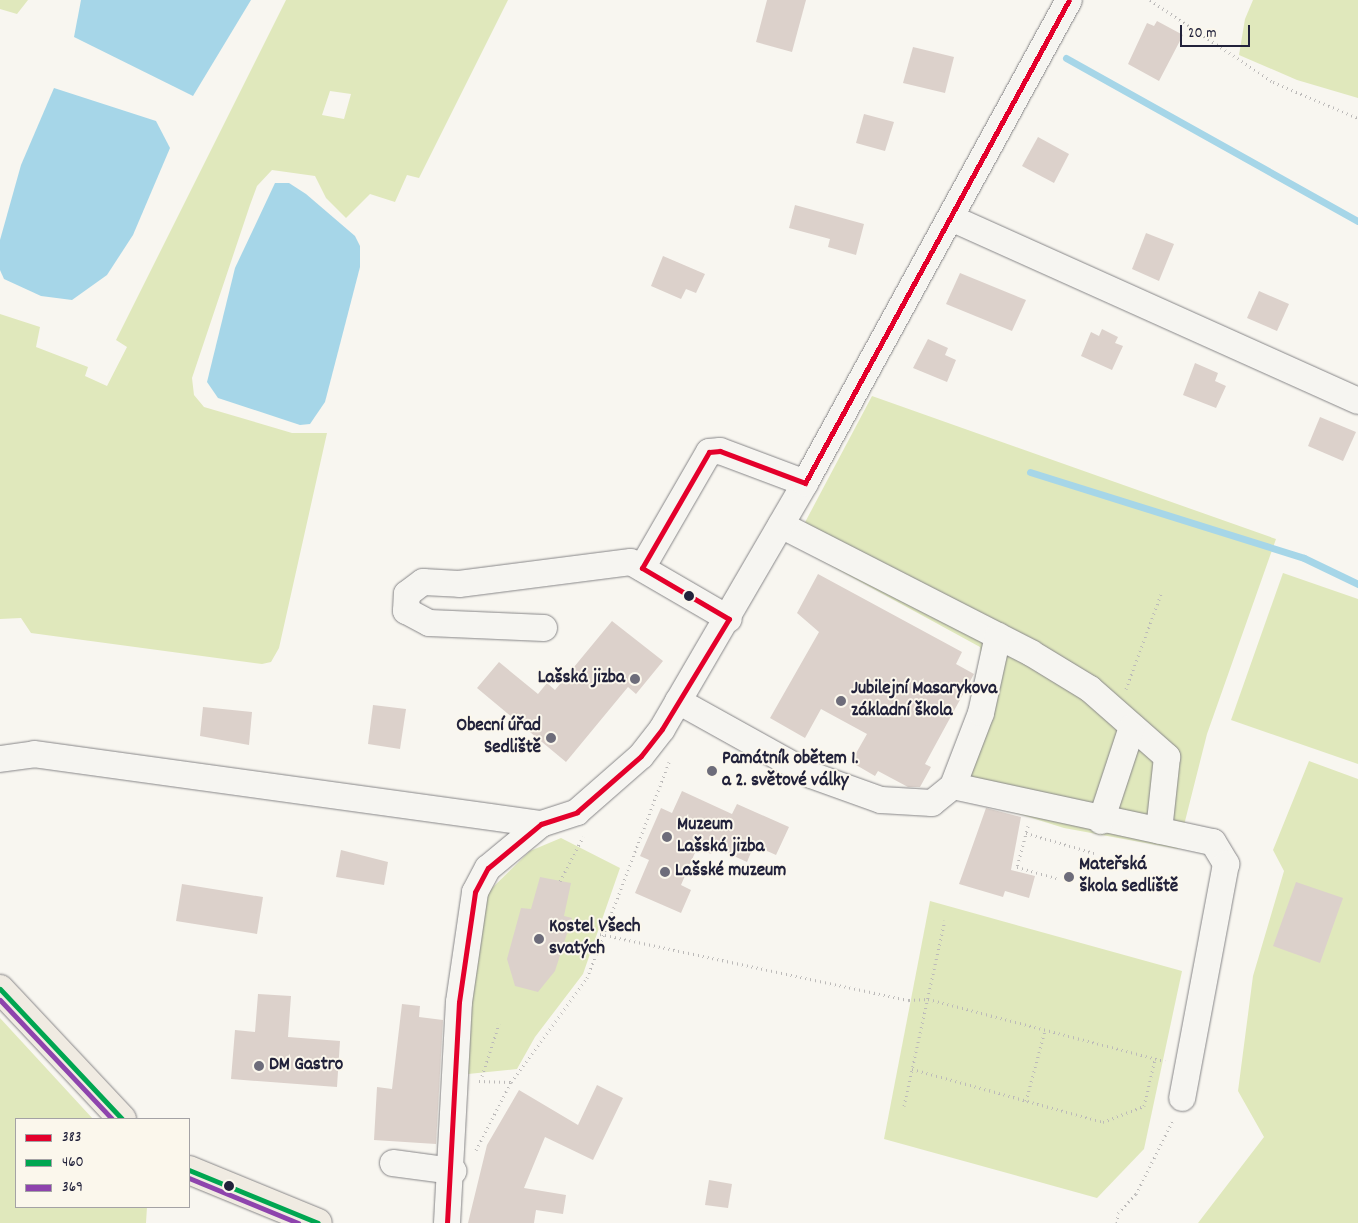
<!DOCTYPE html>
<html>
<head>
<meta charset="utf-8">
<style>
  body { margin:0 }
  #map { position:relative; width:1358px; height:1223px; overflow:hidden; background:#f8f6f0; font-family:Dekko,sans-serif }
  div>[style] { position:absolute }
  .green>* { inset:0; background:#e0e8bc }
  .water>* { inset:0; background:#a6d6e8 }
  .stream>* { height:7px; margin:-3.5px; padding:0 3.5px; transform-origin:3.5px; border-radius:3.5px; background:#a6d6e8 }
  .building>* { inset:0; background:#dcd1cb }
  .path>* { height:3px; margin-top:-1.5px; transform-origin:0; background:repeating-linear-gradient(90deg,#bcbab9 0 1px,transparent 0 5px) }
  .roads { filter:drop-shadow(0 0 1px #878688) drop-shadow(0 0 1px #878688) }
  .minor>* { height:26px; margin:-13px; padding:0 13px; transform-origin:13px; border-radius:13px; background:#f6f5f1 }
  .major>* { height:28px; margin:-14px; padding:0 14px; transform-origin:14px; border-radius:14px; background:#f0ebe2 }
  .bus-1>* { height:5px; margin:-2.5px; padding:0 2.5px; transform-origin:2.5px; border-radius:2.5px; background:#e4002b }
  .bus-2>* { height:5px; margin:-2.5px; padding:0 2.5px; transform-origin:2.5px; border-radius:2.5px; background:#00a651 }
  .bus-3>* { height:5px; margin:-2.5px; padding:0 2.5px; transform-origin:2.5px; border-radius:2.5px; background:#8e44ad }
  .dots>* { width:14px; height:14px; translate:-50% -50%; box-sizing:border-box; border:2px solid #fbf7ec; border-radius:50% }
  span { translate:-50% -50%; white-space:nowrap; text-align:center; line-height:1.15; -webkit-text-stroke:4px #fbf7ec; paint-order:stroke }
  .poi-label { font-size:19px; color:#22223b; font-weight:700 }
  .right { translate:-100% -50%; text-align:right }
  .left { translate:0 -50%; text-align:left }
  .legend { position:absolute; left:15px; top:1118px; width:175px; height:90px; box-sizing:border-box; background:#fbf7ec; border:1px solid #a4a2a5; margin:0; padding:6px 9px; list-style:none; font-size:15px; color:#22223b }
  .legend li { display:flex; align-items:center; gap:10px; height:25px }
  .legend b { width:25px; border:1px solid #a4a2a5 }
  .scale { position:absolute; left:1180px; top:25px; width:70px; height:22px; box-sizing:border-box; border:2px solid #22223b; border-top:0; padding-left:6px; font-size:15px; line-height:18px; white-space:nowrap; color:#22223b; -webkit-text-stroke:4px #fbf7ec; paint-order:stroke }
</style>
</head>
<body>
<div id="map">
  <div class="green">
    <div style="clip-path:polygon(0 0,28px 0,17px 14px,0 9px)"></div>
    <div style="clip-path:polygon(evenodd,286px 0,508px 0,419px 178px,407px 175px,395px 202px,370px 194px,346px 218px,326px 198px,315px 176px,272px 170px,257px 186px,250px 205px,192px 378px,194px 395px,204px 407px,292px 433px,327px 433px,279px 648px,271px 662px,262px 664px,31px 633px,21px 618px,0 619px,0 314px,40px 327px,36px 347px,88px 367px,85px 376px,107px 386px,127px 347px,116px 340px,286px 0,330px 91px,351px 94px,344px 119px,322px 115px,330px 91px)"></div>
    <div style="clip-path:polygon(1253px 0,1358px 0,1358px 98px,1297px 80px,1239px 55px,1245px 19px)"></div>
    <div style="clip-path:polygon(872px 396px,1276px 539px,1207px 734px,1178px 849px,1064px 828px,961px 796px,983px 677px,980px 647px,793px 545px)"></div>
    <div style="clip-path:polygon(1283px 573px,1358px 599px,1358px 764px,1231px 720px)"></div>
    <div style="clip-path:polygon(1309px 761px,1358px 779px,1358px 1223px,1198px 1223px,1264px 1137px,1238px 1091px,1253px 976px,1284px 871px,1273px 850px)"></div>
    <div style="clip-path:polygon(561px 838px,620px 868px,583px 974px,535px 1037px,517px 1069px,468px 1074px,470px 1013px,488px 892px,530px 851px)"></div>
    <div style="clip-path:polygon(930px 901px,1182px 971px,1144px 1149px,1097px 1198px,884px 1139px)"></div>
    <div style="clip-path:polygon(0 1018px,93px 1119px,16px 1119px,16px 1207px,147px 1207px,146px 1223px,0 1223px)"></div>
  </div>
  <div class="water">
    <div style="clip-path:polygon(81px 0,251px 0,193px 96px,74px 37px)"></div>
    <div style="clip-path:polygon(54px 88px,156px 121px,170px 148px,133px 235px,107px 275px,72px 300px,41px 296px,4px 279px,0 270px,0 240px,21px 165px)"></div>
    <div style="clip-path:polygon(275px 183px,289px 183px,306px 194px,355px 236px,360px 246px,360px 267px,325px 402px,310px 424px,300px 425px,218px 398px,207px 382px,235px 268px)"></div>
  </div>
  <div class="stream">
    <div style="left:1066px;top:58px;width:334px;rotate:29.2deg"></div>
    <div style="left:1030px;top:472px;width:287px;rotate:17.4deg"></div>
    <div style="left:1304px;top:558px;width:60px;rotate:25.7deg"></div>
  </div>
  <div class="building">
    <div style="clip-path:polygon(767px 0,806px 0,792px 52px,756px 42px)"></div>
    <div style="clip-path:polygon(1157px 21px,1183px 35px,1159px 81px,1128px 64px,1147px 23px,1154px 26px)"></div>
    <div style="clip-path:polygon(913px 47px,954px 57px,945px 93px,903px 83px)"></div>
    <div style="clip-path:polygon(864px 114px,894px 122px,885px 151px,856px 143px)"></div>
    <div style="clip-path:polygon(1038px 137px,1069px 154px,1054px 183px,1022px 166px)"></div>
    <div style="clip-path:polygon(795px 205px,864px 224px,856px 255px,828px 247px,830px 239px,789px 228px)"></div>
    <div style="clip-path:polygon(1146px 233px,1174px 244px,1159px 281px,1132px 269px)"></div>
    <div style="clip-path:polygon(663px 256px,705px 274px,696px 293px,686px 289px,681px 299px,651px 286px)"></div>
    <div style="clip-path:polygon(960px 273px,1026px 300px,1012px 331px,946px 304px)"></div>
    <div style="clip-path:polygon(1259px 291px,1289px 304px,1277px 331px,1247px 318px)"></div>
    <div style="clip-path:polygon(1102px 329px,1118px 337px,1115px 343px,1123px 346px,1112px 370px,1081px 356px,1091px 332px,1099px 336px)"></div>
    <div style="clip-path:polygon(928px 339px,948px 348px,945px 355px,956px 360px,947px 382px,913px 368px)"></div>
    <div style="clip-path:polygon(1195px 363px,1218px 373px,1215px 381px,1226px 386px,1216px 408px,1183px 395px)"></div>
    <div style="clip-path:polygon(1320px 417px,1356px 432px,1343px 461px,1308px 446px)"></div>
    <div style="clip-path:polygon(818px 574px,962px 652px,956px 664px,974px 674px,925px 764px,931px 767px,920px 787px,908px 787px,878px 771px,875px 776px,851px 762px,867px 734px,821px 709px,805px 738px,770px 718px,819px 632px,797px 613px)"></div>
    <div style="clip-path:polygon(612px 621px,663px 661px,636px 694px,628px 687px,566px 762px,477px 688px,499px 662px,538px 694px,547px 683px,555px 690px)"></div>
    <div style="clip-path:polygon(373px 705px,406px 709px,400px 749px,368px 744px)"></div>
    <div style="clip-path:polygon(203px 707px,252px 712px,249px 745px,200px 736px)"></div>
    <div style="clip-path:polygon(682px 791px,732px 814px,737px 804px,789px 827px,776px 855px,754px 845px,747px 862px,714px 847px,711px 854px,697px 848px,681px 885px,691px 890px,681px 913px,635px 893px,649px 860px,640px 856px,661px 808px,672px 813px)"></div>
    <div style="clip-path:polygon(986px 808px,1021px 817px,1011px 870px,1035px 876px,1029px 898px,1005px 891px,1003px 897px,959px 884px)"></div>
    <div style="clip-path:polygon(341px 850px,388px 862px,384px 885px,336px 877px)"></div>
    <div style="clip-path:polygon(540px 877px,571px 883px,564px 916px,572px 918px,555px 971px,538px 992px,515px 986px,507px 959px,521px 908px,531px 909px)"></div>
    <div style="clip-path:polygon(1296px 882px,1343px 898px,1320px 963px,1273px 946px)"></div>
    <div style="clip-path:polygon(182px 884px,263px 897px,257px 934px,176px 921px)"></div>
    <div style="clip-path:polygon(258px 994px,291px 996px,288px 1037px,340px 1041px,337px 1087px,231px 1079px,235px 1030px,255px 1032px)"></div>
    <div style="clip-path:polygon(402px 1004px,420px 1006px,419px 1017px,443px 1020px,436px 1144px,374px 1140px,377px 1087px,392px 1089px)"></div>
    <div style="clip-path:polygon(597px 1085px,623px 1098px,593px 1160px,545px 1137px,524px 1188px,566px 1195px,563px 1214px,536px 1210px,534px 1223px,468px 1223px,487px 1145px,519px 1090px,578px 1125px)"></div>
    <div style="clip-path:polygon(709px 1180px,732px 1184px,728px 1208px,705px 1205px)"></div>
  </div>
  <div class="path">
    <div style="left:1150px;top:0;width:148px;rotate:33.7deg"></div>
    <div style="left:1273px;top:82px;width:92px;rotate:23deg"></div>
    <div style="left:1126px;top:689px;width:101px;rotate:-69.8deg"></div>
    <div style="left:1028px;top:826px;width:42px;rotate:105deg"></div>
    <div style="left:1017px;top:867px;width:41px;rotate:15.8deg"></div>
    <div style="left:1026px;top:833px;width:71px;rotate:16.4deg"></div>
    <div style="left:560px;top:881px;width:50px;rotate:-62.4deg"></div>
    <div style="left:600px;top:934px;width:316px;rotate:12.1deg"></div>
    <div style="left:909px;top:1000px;width:19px;rotate:-3deg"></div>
    <div style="left:928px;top:999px;width:245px;rotate:14.7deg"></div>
    <div style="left:912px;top:1069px;width:198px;rotate:15.5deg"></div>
    <div style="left:1103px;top:1122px;width:44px;rotate:-21.3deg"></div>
    <div style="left:1144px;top:1106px;width:48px;rotate:-76.8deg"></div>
    <div style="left:482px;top:1076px;width:55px;rotate:-71.9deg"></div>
    <div style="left:479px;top:1081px;width:32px;rotate:2deg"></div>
    <div style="left:1026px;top:1101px;width:73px;rotate:-75deg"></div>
    <div style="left:904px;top:1106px;width:190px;rotate:-77.6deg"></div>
    <div style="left:476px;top:1150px;width:76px;rotate:-62.8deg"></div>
    <div style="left:511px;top:1082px;width:129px;rotate:-53.8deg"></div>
    <div style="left:587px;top:978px;width:231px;rotate:-69.2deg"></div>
    <div style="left:1117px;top:1223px;width:10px;rotate:-84deg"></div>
    <div style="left:1118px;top:1213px;width:26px;rotate:-47deg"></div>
    <div style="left:1136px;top:1194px;width:83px;rotate:-63.4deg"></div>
  </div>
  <div class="roads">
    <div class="minor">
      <div style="left:951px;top:218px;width:446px;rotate:24.2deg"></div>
      <div style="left:781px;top:525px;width:281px;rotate:27.1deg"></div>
      <div style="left:1031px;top:653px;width:69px;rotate:31.4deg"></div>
      <div style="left:1090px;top:689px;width:103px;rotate:41.4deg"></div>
      <div style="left:1167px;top:757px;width:74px;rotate:96.2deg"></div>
      <div style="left:642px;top:568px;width:134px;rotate:-60deg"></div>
      <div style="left:709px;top:452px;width:11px;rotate:-5deg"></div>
      <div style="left:720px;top:451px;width:91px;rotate:20.6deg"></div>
      <div style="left:544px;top:628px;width:115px;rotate:-177.5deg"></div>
      <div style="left:429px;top:623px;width:26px;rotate:-152deg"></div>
      <div style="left:406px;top:611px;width:17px;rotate:-87deg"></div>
      <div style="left:407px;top:594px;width:20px;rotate:-37deg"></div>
      <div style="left:423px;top:582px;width:36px;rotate:3deg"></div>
      <div style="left:459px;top:584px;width:173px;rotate:-7.3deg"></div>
      <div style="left:631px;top:562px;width:113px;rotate:30.2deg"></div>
      <div style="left:678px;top:701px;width:152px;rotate:29.1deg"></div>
      <div style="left:811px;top:775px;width:74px;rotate:19.7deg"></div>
      <div style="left:881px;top:800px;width:51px;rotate:3.4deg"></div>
      <div style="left:932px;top:803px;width:27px;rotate:-39deg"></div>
      <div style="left:953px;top:786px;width:78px;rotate:-69deg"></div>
      <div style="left:981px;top:713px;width:79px;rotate:-77.6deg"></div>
      <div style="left:0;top:759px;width:34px;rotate:-8deg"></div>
      <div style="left:34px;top:754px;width:512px;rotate:7.86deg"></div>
      <div style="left:953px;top:786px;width:266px;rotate:12.2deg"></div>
      <div style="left:1213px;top:842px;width:26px;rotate:59deg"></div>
      <div style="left:1226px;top:864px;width:238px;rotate:100.6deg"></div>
      <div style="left:1101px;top:821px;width:99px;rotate:-71.7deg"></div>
      <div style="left:393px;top:1163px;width:61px;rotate:7.6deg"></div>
      <div style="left:447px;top:1223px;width:221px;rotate:-86.9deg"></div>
      <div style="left:459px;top:1002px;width:111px;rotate:-81.7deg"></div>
      <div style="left:475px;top:892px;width:27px;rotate:-62deg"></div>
      <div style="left:488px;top:868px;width:69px;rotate:-39.7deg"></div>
      <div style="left:541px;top:824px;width:38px;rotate:-18deg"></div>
      <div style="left:577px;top:812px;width:85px;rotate:-41.2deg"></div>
      <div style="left:641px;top:756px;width:34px;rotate:-52deg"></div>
      <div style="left:662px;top:729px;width:285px;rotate:-59.8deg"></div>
      <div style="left:805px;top:483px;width:550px;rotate:-61.34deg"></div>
    </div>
    <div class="major">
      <div style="left:0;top:989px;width:178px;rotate:46.8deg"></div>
      <div style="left:189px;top:1170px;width:139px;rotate:22.3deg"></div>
    </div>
  </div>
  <div class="bus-1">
    <div style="left:447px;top:1223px;width:221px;rotate:-86.9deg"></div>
    <div style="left:459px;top:1002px;width:111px;rotate:-81.7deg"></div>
    <div style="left:475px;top:892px;width:27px;rotate:-62deg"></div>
    <div style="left:488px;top:868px;width:69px;rotate:-39.7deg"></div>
    <div style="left:541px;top:824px;width:38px;rotate:-18deg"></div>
    <div style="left:577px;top:812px;width:85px;rotate:-41.2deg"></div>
    <div style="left:641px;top:756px;width:34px;rotate:-52deg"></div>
    <div style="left:662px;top:729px;width:129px;rotate:-58.7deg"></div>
    <div style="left:729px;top:619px;width:101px;rotate:-149.6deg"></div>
    <div style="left:642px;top:568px;width:134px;rotate:-60deg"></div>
    <div style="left:709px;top:452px;width:11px;rotate:-5deg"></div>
    <div style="left:720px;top:451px;width:91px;rotate:20.6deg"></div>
    <div style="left:805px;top:483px;width:550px;rotate:-61.34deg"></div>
  </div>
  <div class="bus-2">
    <div style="left:0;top:989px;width:178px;rotate:46.8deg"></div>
    <div style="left:189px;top:1170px;width:139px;rotate:22.3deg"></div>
  </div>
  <div class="bus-3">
    <div style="left:0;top:1000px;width:163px;rotate:46.7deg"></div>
    <div style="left:189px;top:1178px;width:118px;rotate:22.4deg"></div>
  </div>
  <div class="dots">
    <div style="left:689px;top:596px;background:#22223b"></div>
    <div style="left:635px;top:679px;background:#6d6c7a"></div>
    <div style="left:841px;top:701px;background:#6d6c7a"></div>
    <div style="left:551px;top:738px;background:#6d6c7a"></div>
    <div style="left:712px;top:771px;background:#6d6c7a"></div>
    <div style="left:667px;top:837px;background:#6d6c7a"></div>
    <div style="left:665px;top:872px;background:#6d6c7a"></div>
    <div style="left:1069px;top:877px;background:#6d6c7a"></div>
    <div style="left:539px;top:939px;background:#6d6c7a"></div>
    <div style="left:259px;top:1066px;background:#6d6c7a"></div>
    <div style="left:229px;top:1186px;background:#22223b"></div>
  </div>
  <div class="poi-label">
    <span class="right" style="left:625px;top:679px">Lašská jizba</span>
    <span class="left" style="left:851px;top:701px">Jubilejní Masarykova<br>základní škola</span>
    <span class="right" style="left:541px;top:738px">Obecní úřad<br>Sedliště</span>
    <span class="left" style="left:722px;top:771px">Památník obětem 1.<br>a 2. světové války</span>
    <span class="left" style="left:677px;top:837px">Muzeum<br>Lašská jizba</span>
    <span class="left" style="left:1079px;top:877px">Mateřská<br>škola Sedliště</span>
    <span class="left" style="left:675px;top:872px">Lašské muzeum</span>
    <span class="left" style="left:549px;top:939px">Kostel Všech<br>svatých</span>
    <span class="left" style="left:269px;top:1066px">DM Gastro</span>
  </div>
  <ul class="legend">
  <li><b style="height:6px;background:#e4002b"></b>383</li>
  <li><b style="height:6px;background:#00a651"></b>460</li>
  <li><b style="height:6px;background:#8e44ad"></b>369</li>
  </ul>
  <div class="scale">20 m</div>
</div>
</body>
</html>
